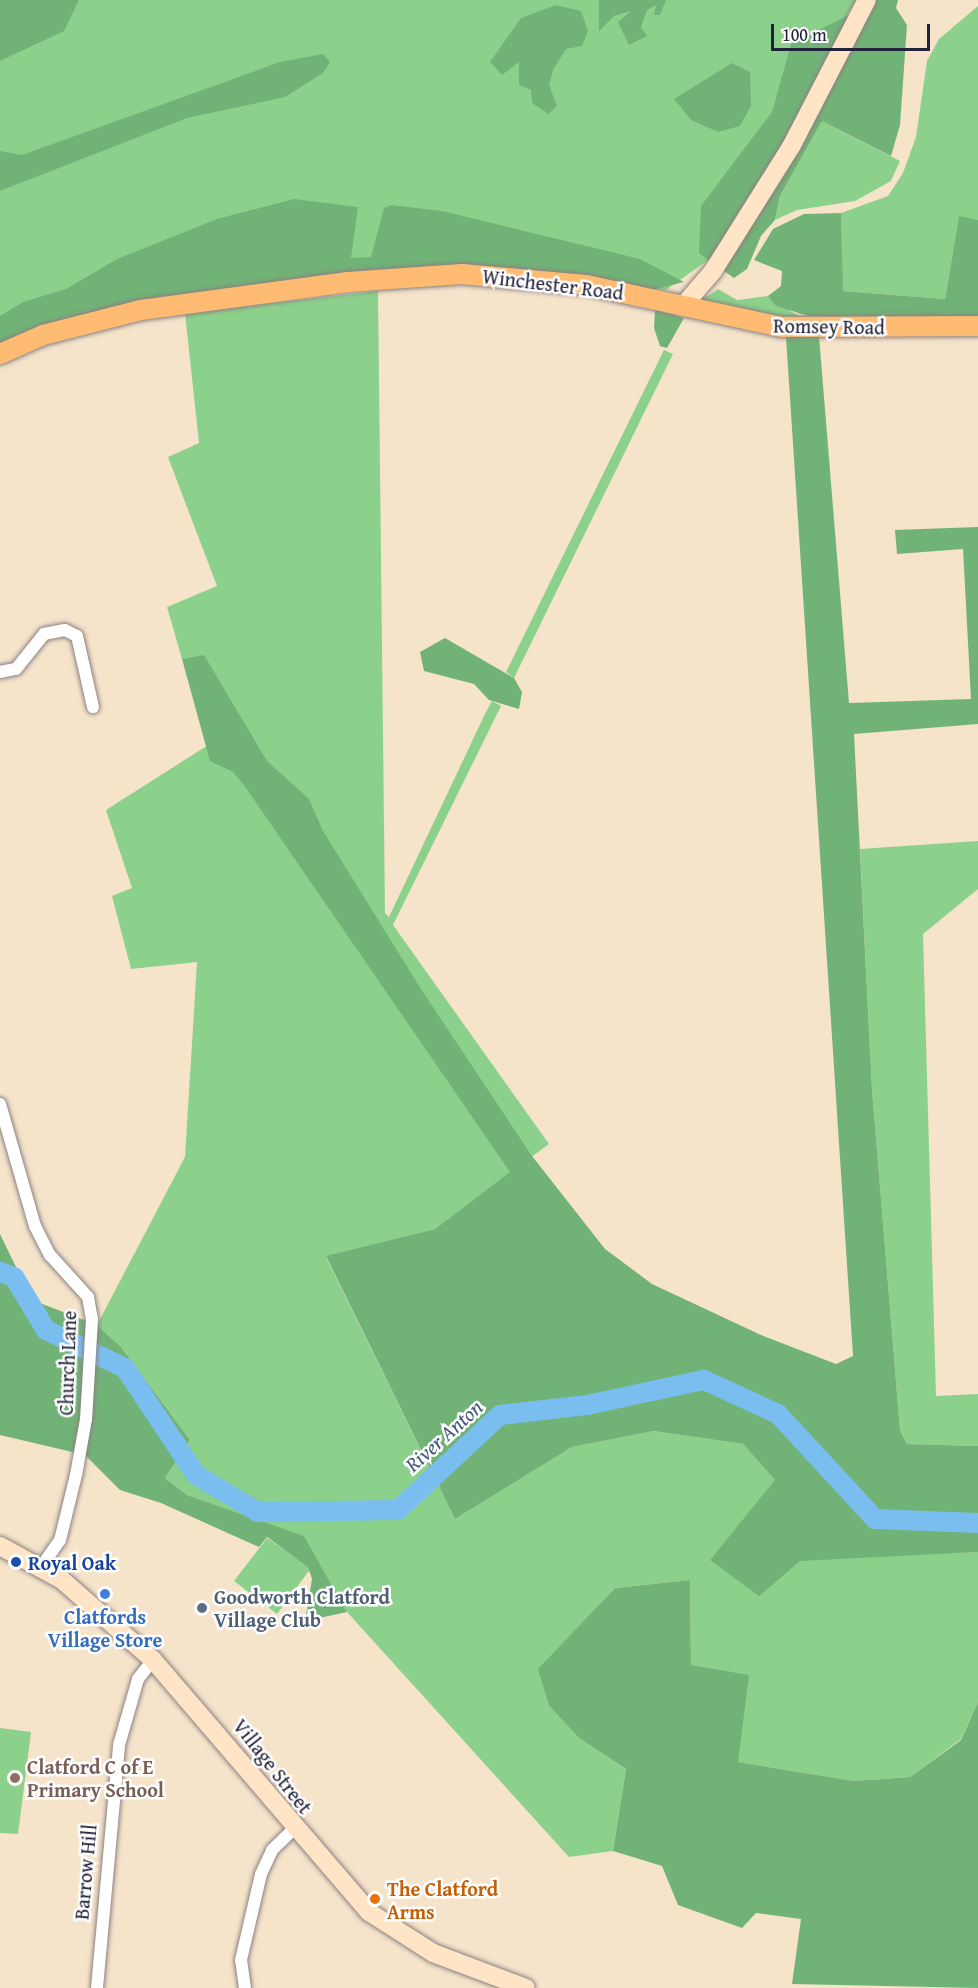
<!DOCTYPE html>
<html>
<head>
<meta charset="utf-8">
<style>
  body { margin:0 }
  #map { position:relative; width:978px; height:1988px; overflow:hidden; background:#f5e3ca; font-family:"Gentium Book Plus",serif }
  div>[style] { position:absolute }
  .green>* { inset:0; background:#8cd18b }
  .forest>* { inset:0; background:#71b377 }
  .river>* { height:20px; margin:-10px; padding:0 10px; transform-origin:10px; border-radius:10px; background:#7abef0 }
  .roads { filter:drop-shadow(0 0 2px #8c8282) drop-shadow(0 0 2px #8c8282) }
  .street>* { height:12px; margin:-6px; padding:0 6px; transform-origin:6px; border-radius:6px; background:#fff }
  .secondary>* { height:18px; margin:-9px; padding:0 9px; transform-origin:9px; border-radius:9px; background:#ffe4c6 }
  .primary>* { height:20px; margin:-10px; padding:0 10px; transform-origin:10px; border-radius:10px; background:#ffbb71 }
  .dots>* { width:16px; height:16px; translate:-50% -50%; box-sizing:border-box; border:3px solid #fff; border-radius:50% }
  span { translate:-50% -50%; white-space:nowrap; text-align:center; line-height:1.15; -webkit-text-stroke:5px #fff; paint-order:stroke }
  .street-label { font-size:20px; color:#22223b }
  .transit-label { font-size:20px; color:#164399; font-weight:700 }
  .left { translate:0 -50%; text-align:left }
  .service-label { font-size:20px; color:#4e5e75; font-weight:700 }
  .shop-label { font-size:20px; color:#366cbe; font-weight:700 }
  .education-label { font-size:20px; color:#785e54; font-weight:700 }
  .food-label { font-size:20px; color:#c56008; font-weight:700 }
  .water-label { font-size:21px; color:#41597a; font-style:italic }
  .scale { position:absolute; left:771px; top:24px; width:159px; height:27px; box-sizing:border-box; border:3px solid #22223b; border-top:0; padding-left:8px; font-size:18px; line-height:21px; white-space:nowrap; color:#22223b; -webkit-text-stroke:4px #fff; paint-order:stroke }
</style>
</head>
<body>
<div id="map">
  <div class="green">
    <div style="clip-path:polygon(0 0,856px 0,708px 260px,666px 290px,494px 260px,0 342px)"></div>
    <div style="clip-path:polygon(978px 6px,978px 220px,959px 217px,945px 299px,842px 291px,841px 213px,888px 196px,903px 173px,916px 137px,927px 61px,939px 39px)"></div>
    <div style="clip-path:polygon(822px 121px,900px 161px,891px 181px,855px 201px,797px 210px,775px 220px,780px 196px)"></div>
    <div style="clip-path:polygon(718px 289px,737px 300px,768px 296px,798px 316px,858px 317px,858px 323px,771px 322px,700px 301px)"></div>
    <div style="clip-path:polygon(378px 291px,385px 913px,389px 917px,485px 714px,492px 701px,501px 706px,393px 925px,549px 1144px,435px 1229px,326px 1257px,455px 1519px,572px 1447px,654px 1431px,743px 1444px,776px 1481px,710px 1560px,978px 1552px,978px 1702px,961px 1739px,910px 1777px,854px 1781px,737px 1762px,691px 1665px,690px 1580px,615px 1588px,539px 1669px,549px 1706px,579px 1738px,626px 1769px,613px 1851px,569px 1857px,347px 1612px,304px 1537px,187px 1495px,165px 1478px,190px 1440px,121px 1347px,97px 1325px,185px 1157px,197px 962px,131px 969px,112px 896px,132px 888px,106px 810px,205px 747px,254px 743px,204px 656px,182px 659px,167px 607px,217px 586px,168px 457px,199px 443px,185px 313px)"></div>
    <div style="clip-path:polygon(664px 350px,673px 354px,514px 678px,506px 672px)"></div>
    <div style="clip-path:polygon(978px 841px,978px 889px,923px 934px,936px 1396px,978px 1394px,978px 1446px,907px 1444px,900px 1430px,872px 1089px,860px 849px)"></div>
    <div style="clip-path:polygon(267px 1538px,311px 1568px,277px 1614px,234px 1581px)"></div>
    <div style="clip-path:polygon(0 1728px,31px 1732px,18px 1834px,0 1833px)"></div>
  </div>
  <div class="forest">
    <div style="clip-path:polygon(0 0,79px 0,64px 31px,0 61px)"></div>
    <div style="clip-path:polygon(599px 0,666px 0,660px 15px,654px 15px,656px 5px,647px 10px,641px 27px,647px 36px,629px 45px,618px 22px,631px 11px,614px 16px,599px 31px)"></div>
    <div style="clip-path:polygon(873px 0,898px 0,896px 8px,907px 25px,900px 125px,891px 156px,822px 121px,780px 196px,775px 220px,761px 236px,747px 269px,734px 278px,699px 253px,701px 206px,772px 112px,791px 44px,849px 15px,836px 44px,851px 53px)"></div>
    <div style="clip-path:polygon(556px 5px,581px 11px,588px 31px,582px 46px,566px 49px,554px 68px,549px 85px,557px 106px,548px 114px,532px 103px,531px 90px,519px 85px,519px 62px,502px 75px,490px 62px,521px 18px)"></div>
    <div style="clip-path:polygon(323px 54px,330px 62px,323px 73px,285px 97px,187px 118px,0 191px,0 151px,22px 155px,280px 62px)"></div>
    <div style="clip-path:polygon(732px 63px,750px 72px,751px 106px,740px 126px,718px 132px,691px 120px,674px 99px)"></div>
    <div style="clip-path:polygon(294px 199px,358px 207px,351px 258px,371px 257px,384px 208px,391px 205px,442px 211px,640px 259px,684px 282px,648px 291px,581px 276px,510px 268px,396px 273px,329px 280px,0 349px,0 316px,23px 302px,66px 289px,117px 259px,217px 219px)"></div>
    <div style="clip-path:polygon(841px 213px,843px 291px,945px 299px,959px 216px,978px 220px,978px 317px,815px 318px,776px 306px,768px 296px,781px 286px,782px 271px,754px 260px,773px 229px,804px 214px)"></div>
    <div style="clip-path:polygon(655px 309px,684px 318px,667px 348px,660px 346px,654px 328px)"></div>
    <div style="clip-path:polygon(819px 336px,849px 703px,971px 699px,963px 549px,897px 554px,895px 530px,978px 527px,978px 724px,854px 734px,872px 1089px,900px 1430px,907px 1444px,978px 1446px,978px 1552px,800px 1561px,759px 1596px,710px 1560px,775px 1480px,743px 1444px,654px 1431px,572px 1447px,455px 1519px,326px 1256px,435px 1229px,510px 1172px,246px 788px,233px 772px,210px 761px,182px 659px,204px 655px,267px 761px,309px 799px,323px 831px,421px 989px,532px 1156px,605px 1249px,652px 1284px,761px 1335px,836px 1364px,853px 1356px,786px 337px)"></div>
    <div style="clip-path:polygon(445px 638px,514px 678px,522px 692px,519px 709px,489px 700px,474px 684px,424px 671px,420px 652px)"></div>
    <div style="clip-path:polygon(0 1234px,32px 1300px,97px 1325px,121px 1347px,190px 1440px,165px 1478px,187px 1495px,304px 1536px,347px 1612px,305px 1621px,312px 1579px,308px 1567px,267px 1537px,259px 1547px,161px 1503px,120px 1490px,85px 1455px,0 1435px)"></div>
    <div style="clip-path:polygon(690px 1580px,691px 1665px,749px 1675px,738px 1762px,854px 1781px,910px 1777px,961px 1740px,978px 1702px,978px 1988px,792px 1984px,801px 1919px,756px 1913px,742px 1928px,678px 1905px,662px 1866px,613px 1851px,626px 1769px,579px 1738px,549px 1706px,538px 1669px,615px 1588px)"></div>
  </div>
  <div class="river">
    <div style="left:0;top:1272px;width:15px;rotate:20deg"></div>
    <div style="left:14px;top:1277px;width:62px;rotate:58.9deg"></div>
    <div style="left:46px;top:1330px;width:88px;rotate:25.7deg"></div>
    <div style="left:125px;top:1368px;width:128px;rotate:56.4deg"></div>
    <div style="left:196px;top:1475px;width:72px;rotate:30.8deg"></div>
    <div style="left:258px;top:1512px;width:140px;rotate:-0.8deg"></div>
    <div style="left:398px;top:1510px;width:139px;rotate:-43deg"></div>
    <div style="left:500px;top:1415px;width:88px;rotate:-6.6deg"></div>
    <div style="left:587px;top:1405px;width:120px;rotate:-12.1deg"></div>
    <div style="left:704px;top:1380px;width:81px;rotate:24.7deg"></div>
    <div style="left:778px;top:1414px;width:143px;rotate:47.3deg"></div>
    <div style="left:875px;top:1519px;width:103px;rotate:2.2deg"></div>
  </div>
  <div class="roads">
    <div class="street">
      <div style="left:0;top:672px;width:16px;rotate:-11deg"></div>
      <div style="left:16px;top:669px;width:45px;rotate:-51.3deg"></div>
      <div style="left:44px;top:634px;width:21px;rotate:-11deg"></div>
      <div style="left:65px;top:630px;width:13px;rotate:27deg"></div>
      <div style="left:77px;top:636px;width:73px;rotate:77.3deg"></div>
      <div style="left:0;top:1104px;width:127px;rotate:74deg"></div>
      <div style="left:35px;top:1226px;width:33px;rotate:63deg"></div>
      <div style="left:50px;top:1255px;width:57px;rotate:47.9deg"></div>
      <div style="left:88px;top:1297px;width:22px;rotate:80deg"></div>
      <div style="left:92px;top:1319px;width:100px;rotate:93.4deg"></div>
      <div style="left:86px;top:1419px;width:57px;rotate:100.1deg"></div>
      <div style="left:76px;top:1475px;width:67px;rotate:103.8deg"></div>
      <div style="left:60px;top:1540px;width:33px;rotate:125deg"></div>
      <div style="left:97px;top:1988px;width:244px;rotate:-84.8deg"></div>
      <div style="left:119px;top:1745px;width:69px;rotate:-73.9deg"></div>
      <div style="left:138px;top:1679px;width:24px;rotate:-52deg"></div>
      <div style="left:245px;top:1988px;width:28px;rotate:-98deg"></div>
      <div style="left:241px;top:1960px;width:88px;rotate:-76.9deg"></div>
      <div style="left:261px;top:1874px;width:26px;rotate:-65deg"></div>
      <div style="left:272px;top:1850px;width:30px;rotate:-44deg"></div>
    </div>
    <div class="secondary">
      <div style="left:683px;top:306px;width:46px;rotate:-49.4deg"></div>
      <div style="left:713px;top:271px;width:149px;rotate:-57.9deg"></div>
      <div style="left:792px;top:145px;width:163px;rotate:-62.7deg"></div>
      <div style="left:0;top:1546px;width:71px;rotate:28.7deg"></div>
      <div style="left:62px;top:1580px;width:121px;rotate:41.3deg"></div>
      <div style="left:153px;top:1660px;width:332px;rotate:49.4deg"></div>
      <div style="left:369px;top:1912px;width:76px;rotate:32.6deg"></div>
      <div style="left:433px;top:1953px;width:99px;rotate:20.6deg"></div>
    </div>
    <div class="primary">
      <div style="left:0;top:354px;width:47px;rotate:-23.8deg"></div>
      <div style="left:43px;top:335px;width:101px;rotate:-14.3deg"></div>
      <div style="left:141px;top:310px;width:209px;rotate:-7.7deg"></div>
      <div style="left:348px;top:282px;width:114px;rotate:-4deg"></div>
      <div style="left:462px;top:274px;width:124px;rotate:5.1deg"></div>
      <div style="left:586px;top:285px;width:200px;rotate:12.1deg"></div>
      <div style="left:782px;top:327px;width:196px;rotate:-0.3deg"></div>
    </div>
  </div>
  <div class="dots">
    <div style="left:16px;top:1562px;background:#1a4fb4"></div>
    <div style="left:105px;top:1594px;background:#3f7fe0"></div>
    <div style="left:202px;top:1608px;background:#5c6f8a"></div>
    <div style="left:15px;top:1778px;background:#8d6e63"></div>
    <div style="left:375px;top:1899px;background:#e8710a"></div>
  </div>
  <div class="street-label">
    <span style="left:553px;top:284px;rotate:7deg">Winchester Road</span>
    <span style="left:829px;top:326px;rotate:1deg">Romsey Road</span>
    <span style="left:67px;top:1363px;rotate:-88deg">Church Lane</span>
    <span style="left:273px;top:1766px;rotate:52deg">Village Street</span>
    <span style="left:85px;top:1872px;rotate:-85deg">Barrow Hill</span>
  </div>
  <div class="transit-label">
    <span class="left" style="left:28px;top:1562px">Royal Oak</span>
  </div>
  <div class="service-label">
    <span class="left" style="left:214px;top:1608px">Goodworth Clatford<br>Village Club</span>
  </div>
  <div class="shop-label">
    <span style="left:105px;top:1628px">Clatfords<br>Village Store</span>
  </div>
  <div class="education-label">
    <span class="left" style="left:27px;top:1778px">Clatford C of E<br>Primary School</span>
  </div>
  <div class="food-label">
    <span class="left" style="left:387px;top:1900px">The Clatford<br>Arms</span>
  </div>
  <div class="water-label">
    <span style="left:444px;top:1436px;rotate:-42deg">River Anton</span>
  </div>
  <div class="scale">100 m</div>
</div>
</body>
</html>
